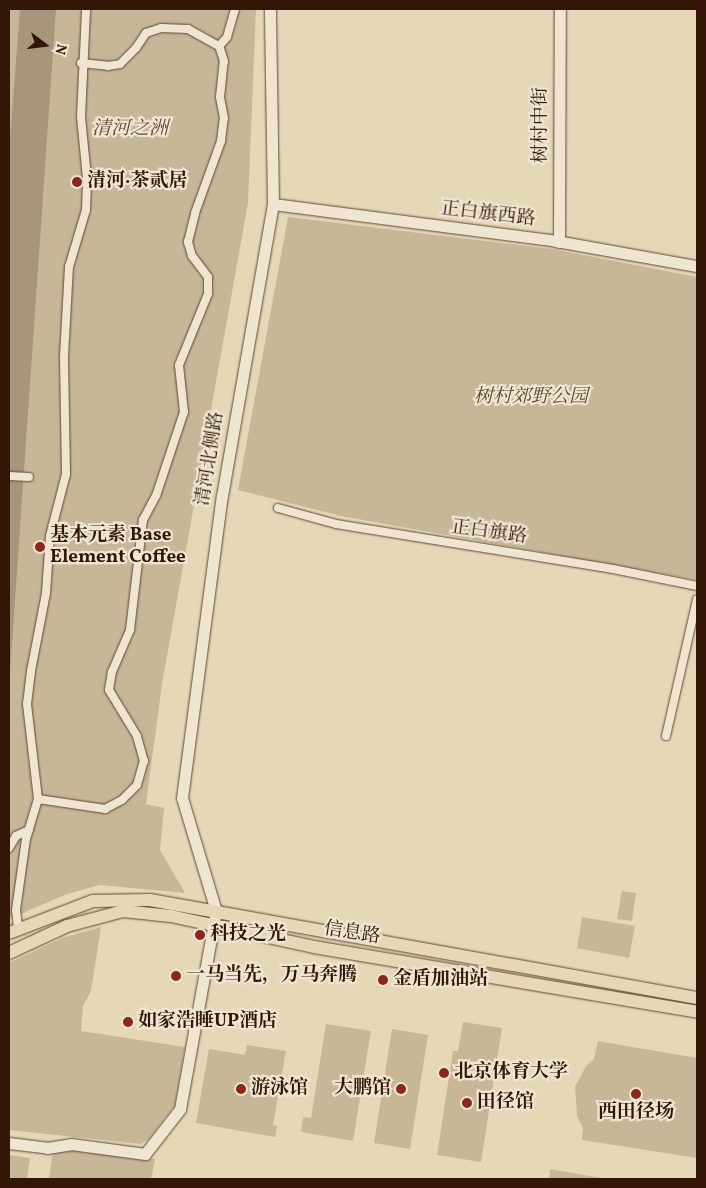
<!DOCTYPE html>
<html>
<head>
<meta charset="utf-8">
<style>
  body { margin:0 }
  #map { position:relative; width:706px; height:1188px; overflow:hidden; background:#e5d8b7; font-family:Vollkorn,"Noto Serif SC",serif }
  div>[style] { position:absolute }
  .green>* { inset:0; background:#c7b799 }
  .water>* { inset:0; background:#a8967c }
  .roads { filter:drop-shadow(0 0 1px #604634) drop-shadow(0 0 1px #604634) }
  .street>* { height:8px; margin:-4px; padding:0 4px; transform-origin:4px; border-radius:4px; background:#eee6d0 }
  .secondary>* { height:11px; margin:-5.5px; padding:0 5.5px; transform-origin:5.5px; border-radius:5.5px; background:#eee6d0 }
  .primary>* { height:12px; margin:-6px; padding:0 6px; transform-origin:6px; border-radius:6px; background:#e5d8b7 }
  .dots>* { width:14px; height:14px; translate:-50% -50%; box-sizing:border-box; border:2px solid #eee6d0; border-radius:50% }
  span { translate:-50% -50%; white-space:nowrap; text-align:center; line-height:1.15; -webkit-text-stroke:4.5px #eee6d0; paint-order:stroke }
  .street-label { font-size:19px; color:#331608 }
  .park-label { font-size:19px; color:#5f4634; font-style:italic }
  .poi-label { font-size:19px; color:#331608; font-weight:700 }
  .left { translate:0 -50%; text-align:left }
  .right { translate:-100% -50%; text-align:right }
  .frame { position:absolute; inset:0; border:10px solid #331608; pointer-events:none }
  .north { position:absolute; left:20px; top:20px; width:50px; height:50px; -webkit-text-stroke:4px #eee6d0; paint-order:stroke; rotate:105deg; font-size:14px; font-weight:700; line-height:20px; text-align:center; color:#331608 }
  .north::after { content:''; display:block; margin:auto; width:18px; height:22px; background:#331608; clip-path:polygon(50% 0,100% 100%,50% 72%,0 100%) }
</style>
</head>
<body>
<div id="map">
  <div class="green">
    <div style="clip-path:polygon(9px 9px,256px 9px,248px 203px,162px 684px,146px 804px,164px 808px,160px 850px,185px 893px,100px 885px,67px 894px,9px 919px)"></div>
    <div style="clip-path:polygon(288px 217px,552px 249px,697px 277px,697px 580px,341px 516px,238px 490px)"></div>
    <div style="clip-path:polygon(622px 891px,636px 893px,632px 921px,617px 919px)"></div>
    <div style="clip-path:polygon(582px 917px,635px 926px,629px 958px,577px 948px)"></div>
    <div style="clip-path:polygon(101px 927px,91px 991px,83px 1006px,81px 1031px,185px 1047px,175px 1105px,148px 1140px,140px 1144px,9px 1130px,9px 963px,62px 938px)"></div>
    <div style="clip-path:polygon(463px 1022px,502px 1028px,481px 1162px,437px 1155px,453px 1051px,458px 1051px)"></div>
    <div style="clip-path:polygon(326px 1024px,371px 1031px,353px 1141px,301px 1132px,303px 1117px,311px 1118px)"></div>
    <div style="clip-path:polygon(392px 1029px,428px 1035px,410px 1149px,374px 1143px)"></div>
    <div style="clip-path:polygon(598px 1041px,697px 1058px,697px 1158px,582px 1140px,583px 1128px,577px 1116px,575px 1087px,586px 1066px,594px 1059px)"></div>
    <div style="clip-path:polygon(247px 1045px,286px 1051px,273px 1125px,277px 1126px,275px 1137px,196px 1123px,209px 1049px,245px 1055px)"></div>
    <div style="clip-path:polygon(69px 1148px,155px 1159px,151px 1179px,49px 1179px,52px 1157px,56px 1151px)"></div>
    <div style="clip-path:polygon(9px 1155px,30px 1158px,27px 1179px,9px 1179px)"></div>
    <div style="clip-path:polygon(550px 1169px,607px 1179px,549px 1179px)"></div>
  </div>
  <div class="water">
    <div style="clip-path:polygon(20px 9px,56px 9px,9px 687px,9px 152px)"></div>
  </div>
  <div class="roads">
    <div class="street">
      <div style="left:81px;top:63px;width:27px;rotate:6deg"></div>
      <div style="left:108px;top:66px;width:12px;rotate:-9deg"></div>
      <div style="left:120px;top:64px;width:23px;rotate:-45deg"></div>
      <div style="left:136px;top:48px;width:18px;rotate:-56deg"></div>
      <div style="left:146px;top:33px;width:16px;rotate:-18deg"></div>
      <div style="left:161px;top:28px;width:27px;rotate:2deg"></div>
      <div style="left:188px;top:29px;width:35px;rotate:29deg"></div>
      <div style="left:219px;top:46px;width:12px;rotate:-48deg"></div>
      <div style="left:227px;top:37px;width:29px;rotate:-74deg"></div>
      <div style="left:9px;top:476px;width:20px;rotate:3deg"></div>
      <div style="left:278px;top:508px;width:60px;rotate:15.4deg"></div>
      <div style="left:336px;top:524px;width:281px;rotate:9.2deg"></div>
      <div style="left:613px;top:569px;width:86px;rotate:11.4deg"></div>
      <div style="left:666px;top:736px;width:140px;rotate:-77.2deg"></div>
      <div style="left:38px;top:799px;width:68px;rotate:8.5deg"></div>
      <div style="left:105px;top:809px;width:19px;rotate:-28deg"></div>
      <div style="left:122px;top:800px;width:21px;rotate:-45deg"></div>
      <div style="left:137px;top:785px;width:25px;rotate:-74deg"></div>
      <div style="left:144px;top:761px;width:26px;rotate:-106deg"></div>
      <div style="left:137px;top:736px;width:54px;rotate:-121.3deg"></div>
      <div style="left:109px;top:690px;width:18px;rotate:-81deg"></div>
      <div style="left:112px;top:672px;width:46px;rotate:-66.8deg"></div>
      <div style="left:130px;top:630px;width:111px;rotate:-83.3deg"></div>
      <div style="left:143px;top:520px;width:27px;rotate:-62deg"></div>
      <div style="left:156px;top:496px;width:89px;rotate:-71.6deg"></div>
      <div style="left:184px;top:412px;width:47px;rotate:-96.1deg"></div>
      <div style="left:179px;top:365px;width:77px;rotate:-67.8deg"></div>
      <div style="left:208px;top:294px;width:17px;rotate:-90deg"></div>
      <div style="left:208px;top:277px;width:26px;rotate:-127deg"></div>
      <div style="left:192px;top:256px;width:15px;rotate:-106deg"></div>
      <div style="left:188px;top:242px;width:30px;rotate:-76deg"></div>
      <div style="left:195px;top:213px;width:77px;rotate:-70.1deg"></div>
      <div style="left:221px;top:141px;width:23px;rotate:-83deg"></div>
      <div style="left:224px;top:118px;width:21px;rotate:-101deg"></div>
      <div style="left:220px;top:97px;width:36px;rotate:-84deg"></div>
      <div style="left:224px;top:61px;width:16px;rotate:-108deg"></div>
      <div style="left:9px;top:848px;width:14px;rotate:-60deg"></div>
      <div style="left:16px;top:836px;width:14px;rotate:-25deg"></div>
      <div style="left:18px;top:928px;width:18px;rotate:-96deg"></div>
      <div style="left:16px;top:910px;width:72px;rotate:-82deg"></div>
      <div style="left:26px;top:839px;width:42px;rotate:-73.3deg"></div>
      <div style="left:38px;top:799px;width:96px;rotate:-96.6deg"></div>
      <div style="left:27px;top:704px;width:33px;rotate:-83deg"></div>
      <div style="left:31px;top:671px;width:79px;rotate:-79.1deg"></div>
      <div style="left:46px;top:593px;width:57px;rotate:-86deg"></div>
      <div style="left:50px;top:536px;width:64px;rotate:-75.5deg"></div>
      <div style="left:66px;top:474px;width:118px;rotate:-91deg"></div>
      <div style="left:64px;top:356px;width:89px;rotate:-86.8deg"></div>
      <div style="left:69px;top:267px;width:59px;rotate:-73.4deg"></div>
      <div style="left:86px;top:210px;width:32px;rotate:-88deg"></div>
      <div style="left:87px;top:178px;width:61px;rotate:-95.6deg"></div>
      <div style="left:81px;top:117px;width:108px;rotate:-87.3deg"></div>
    </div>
    <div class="secondary">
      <div style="left:273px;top:204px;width:285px;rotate:7.4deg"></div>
      <div style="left:556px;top:241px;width:143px;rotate:10.1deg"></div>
      <div style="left:559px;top:242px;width:233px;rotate:-89.8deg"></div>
      <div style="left:9px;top:1143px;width:38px;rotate:7deg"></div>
      <div style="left:47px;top:1148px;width:24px;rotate:-9deg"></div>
      <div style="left:71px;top:1144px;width:75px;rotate:7.7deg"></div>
      <div style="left:145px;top:1154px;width:57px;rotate:-52.1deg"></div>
      <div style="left:180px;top:1109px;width:201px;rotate:-79.7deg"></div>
      <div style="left:216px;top:911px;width:118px;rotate:-106.7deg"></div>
      <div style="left:182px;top:798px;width:305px;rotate:-82.5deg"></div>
      <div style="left:222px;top:496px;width:296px;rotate:-80.1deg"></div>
      <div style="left:273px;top:204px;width:195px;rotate:-90.9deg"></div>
    </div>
    <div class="primary">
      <div style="left:9px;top:933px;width:90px;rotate:-20.9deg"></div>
      <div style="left:93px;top:901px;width:57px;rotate:-1deg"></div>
      <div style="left:150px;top:900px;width:556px;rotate:10.16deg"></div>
      <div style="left:9px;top:953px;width:64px;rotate:-25deg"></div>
      <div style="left:67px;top:926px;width:58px;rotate:-15deg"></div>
      <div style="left:123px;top:911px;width:48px;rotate:5.9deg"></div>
      <div style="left:171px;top:916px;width:146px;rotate:12.2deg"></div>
      <div style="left:314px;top:947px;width:388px;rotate:9.6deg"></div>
    </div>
  </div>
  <div class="dots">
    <div style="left:77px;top:182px;background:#8f2418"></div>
    <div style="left:40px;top:547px;background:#8f2418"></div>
    <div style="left:200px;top:935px;background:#8f2418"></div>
    <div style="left:176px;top:976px;background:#8f2418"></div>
    <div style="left:383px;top:980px;background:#8f2418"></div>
    <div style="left:128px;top:1022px;background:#8f2418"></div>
    <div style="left:444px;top:1073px;background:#8f2418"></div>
    <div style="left:241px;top:1089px;background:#8f2418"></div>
    <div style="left:401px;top:1089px;background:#8f2418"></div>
    <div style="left:636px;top:1094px;background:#8f2418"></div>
    <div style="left:467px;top:1103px;background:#8f2418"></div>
  </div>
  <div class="street-label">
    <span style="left:542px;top:125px;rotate:-90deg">树村中街</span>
    <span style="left:488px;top:215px;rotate:7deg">正白旗西路</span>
    <span style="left:211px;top:459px;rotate:-81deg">清河北侧路</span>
    <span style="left:489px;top:533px;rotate:8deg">正白旗路</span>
    <span style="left:352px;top:934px;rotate:9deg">信息路</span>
  </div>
  <div class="park-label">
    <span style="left:130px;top:130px">清河之洲</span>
    <span style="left:531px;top:398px">树村郊野公园</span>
  </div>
  <div class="poi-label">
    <span class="left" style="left:87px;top:182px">清河·茶贰居</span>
    <span class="left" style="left:50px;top:547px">基本元素 Base<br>Element Coffee</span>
    <span class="left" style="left:210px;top:935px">科技之光</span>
    <span class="left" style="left:186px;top:976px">一马当先，万马奔腾</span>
    <span class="left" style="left:393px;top:980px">金盾加油站</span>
    <span class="left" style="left:138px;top:1022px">如家浩睡UP酒店</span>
    <span class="left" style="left:454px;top:1073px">北京体育大学</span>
    <span class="left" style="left:251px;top:1089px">游泳馆</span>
    <span class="right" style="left:391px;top:1089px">大鹏馆</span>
    <span class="left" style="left:477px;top:1103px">田径馆</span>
    <span style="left:636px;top:1113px">西田径场</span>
  </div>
  <div class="frame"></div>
  <div class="north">N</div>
</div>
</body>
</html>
